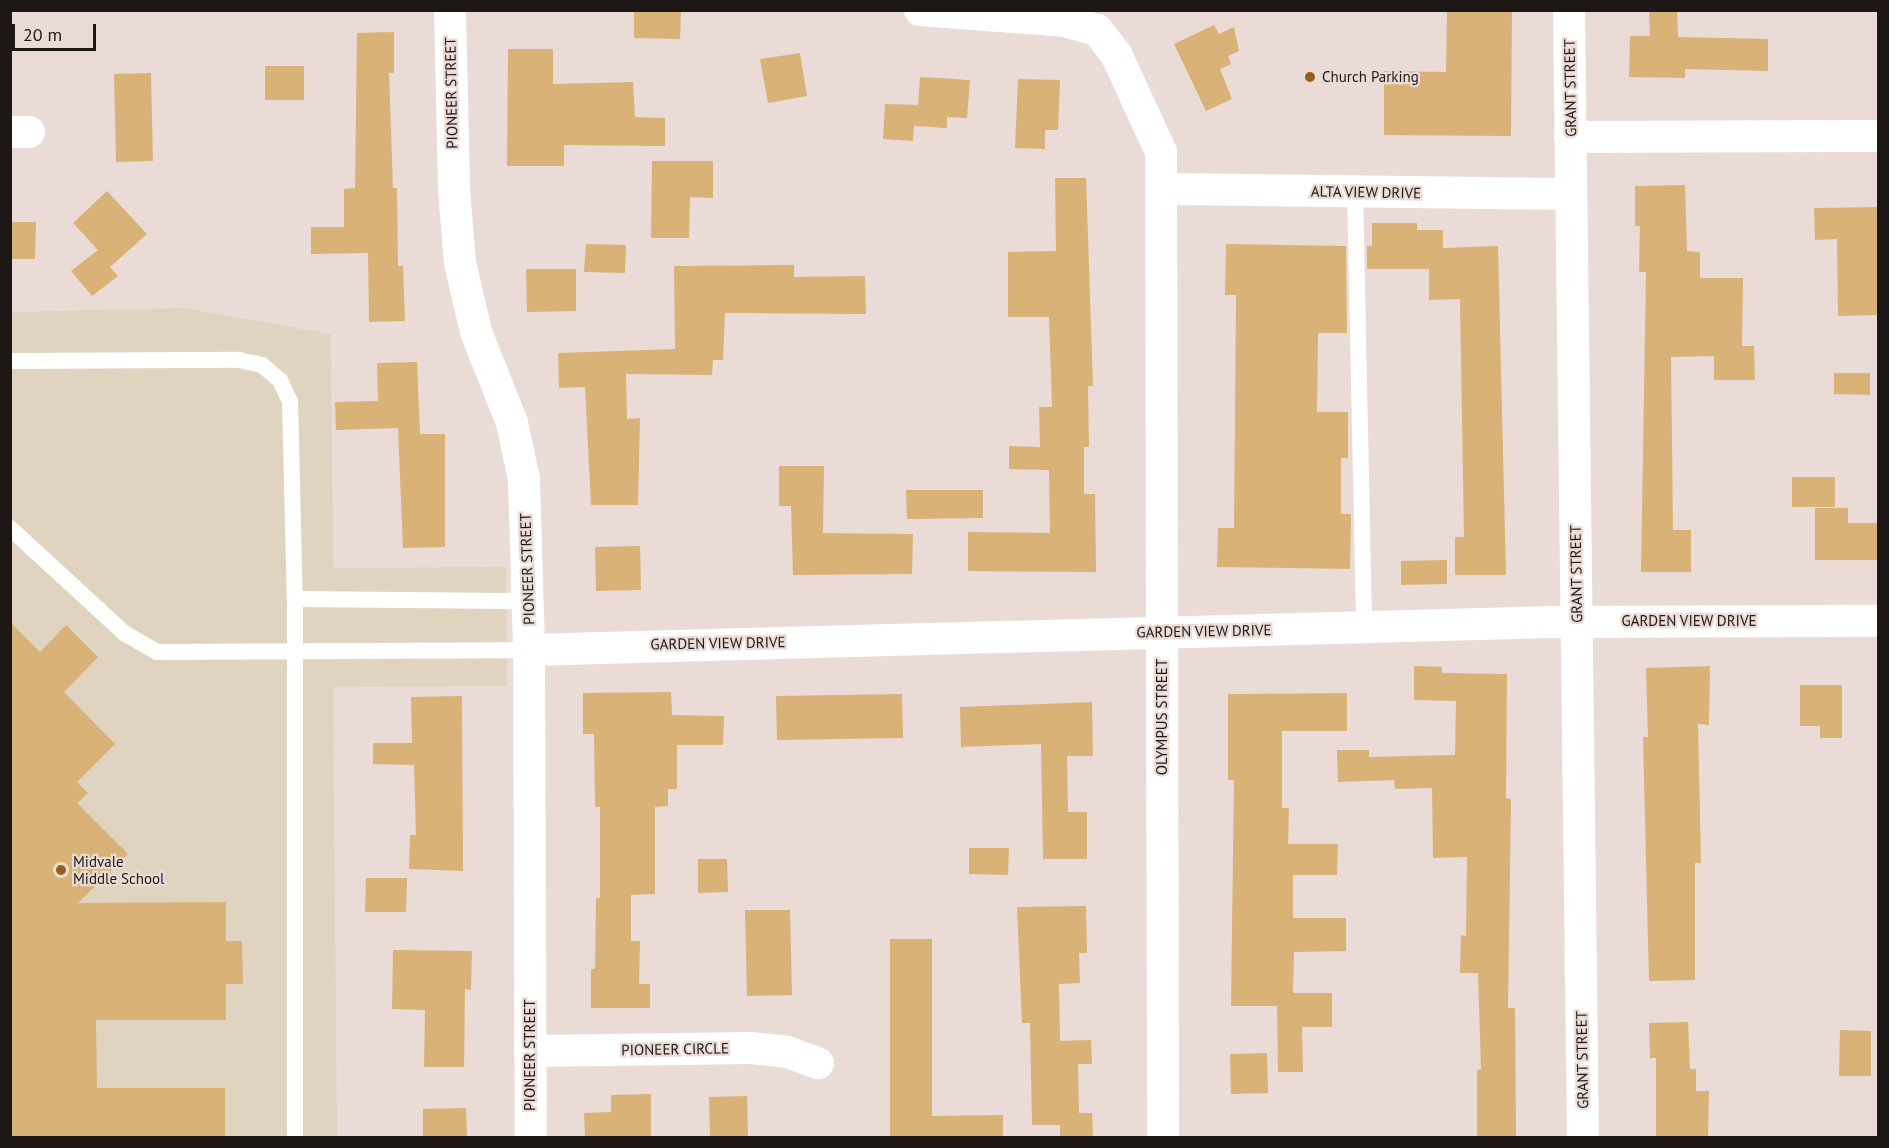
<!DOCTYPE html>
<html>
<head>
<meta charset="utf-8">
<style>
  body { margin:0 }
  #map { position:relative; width:1889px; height:1148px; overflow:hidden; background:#eadbd6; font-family:"PT Sans",sans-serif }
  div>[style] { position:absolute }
  .education>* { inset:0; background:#e0d3c0 }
  .building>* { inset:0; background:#d8b276 }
  .service>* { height:16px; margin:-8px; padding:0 8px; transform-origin:8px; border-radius:8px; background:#fff }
  .minor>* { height:32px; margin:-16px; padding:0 16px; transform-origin:16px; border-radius:16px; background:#fff }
  .dots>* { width:16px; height:16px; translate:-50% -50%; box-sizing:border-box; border:3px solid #eadbd6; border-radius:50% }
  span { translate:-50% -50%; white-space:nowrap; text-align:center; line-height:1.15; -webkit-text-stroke:4.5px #eadbd6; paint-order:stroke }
  .poi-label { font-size:15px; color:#1d1816 }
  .left { translate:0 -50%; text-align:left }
  .street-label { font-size:15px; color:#1d1816 }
  .frame { position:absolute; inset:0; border:12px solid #1d1816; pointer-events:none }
  .scale { position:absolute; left:12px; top:24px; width:84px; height:27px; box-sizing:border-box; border:3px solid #1d1816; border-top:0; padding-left:8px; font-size:18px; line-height:21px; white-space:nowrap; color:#1d1816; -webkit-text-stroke:4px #eadbd6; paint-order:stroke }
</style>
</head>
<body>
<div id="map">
  <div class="education">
    <div style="clip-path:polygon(184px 308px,331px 334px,333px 568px,506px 567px,507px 686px,333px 687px,337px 1137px,11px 1137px,10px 312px)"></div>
  </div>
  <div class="building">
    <div style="clip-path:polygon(634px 10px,681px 10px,680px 39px,634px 38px)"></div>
    <div style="clip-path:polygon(1447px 10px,1512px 10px,1511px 136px,1384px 135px,1384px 71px,1446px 72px)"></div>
    <div style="clip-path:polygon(1649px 10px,1677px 10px,1678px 37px,1768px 39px,1768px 71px,1685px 69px,1685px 78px,1629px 77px,1630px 36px,1650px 36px)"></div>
    <div style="clip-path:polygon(1214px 25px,1219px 34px,1234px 27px,1239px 51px,1228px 56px,1231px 64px,1220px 69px,1232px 99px,1206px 111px,1174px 44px)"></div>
    <div style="clip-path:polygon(394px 32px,394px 73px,389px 73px,393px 188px,397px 188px,398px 266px,403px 266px,405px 321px,369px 322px,368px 253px,311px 254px,311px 227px,344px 227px,344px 189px,355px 188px,357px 33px)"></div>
    <div style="clip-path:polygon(508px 49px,553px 49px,553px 84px,633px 82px,635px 117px,665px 118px,665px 146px,564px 145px,564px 166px,507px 166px)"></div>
    <div style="clip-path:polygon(800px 53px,807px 96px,768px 103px,760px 59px)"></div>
    <div style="clip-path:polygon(265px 66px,304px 66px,304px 100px,265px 100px)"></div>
    <div style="clip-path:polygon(151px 73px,153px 161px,116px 162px,114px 74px)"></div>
    <div style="clip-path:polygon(920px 77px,970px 80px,967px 118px,947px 117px,947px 128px,914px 126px,913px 141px,883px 139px,885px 104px,918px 105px)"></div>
    <div style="clip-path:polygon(1018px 79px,1060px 80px,1058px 130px,1045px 130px,1045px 149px,1015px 148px)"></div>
    <div style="clip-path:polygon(652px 161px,713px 161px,713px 198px,690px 197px,689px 238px,651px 238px)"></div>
    <div style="clip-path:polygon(1055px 178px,1086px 178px,1093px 386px,1088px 386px,1089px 447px,1084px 447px,1084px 494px,1095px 494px,1096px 572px,968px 571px,968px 532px,1050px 533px,1049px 470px,1009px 469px,1009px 446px,1040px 447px,1039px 407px,1052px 407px,1049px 317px,1008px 317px,1008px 252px,1056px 251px)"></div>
    <div style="clip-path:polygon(1685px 185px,1687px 251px,1700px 252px,1700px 278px,1743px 278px,1742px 346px,1754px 346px,1755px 380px,1714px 380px,1714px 356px,1671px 357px,1673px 530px,1691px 530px,1691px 572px,1641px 572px,1646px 272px,1639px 272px,1640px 226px,1635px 226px,1635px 186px)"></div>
    <div style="clip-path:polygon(107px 191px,147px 234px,110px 267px,118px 276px,92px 296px,71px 271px,98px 250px,73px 223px)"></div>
    <div style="clip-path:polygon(1878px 207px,1878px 315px,1838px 316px,1837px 239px,1815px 240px,1814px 208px)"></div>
    <div style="clip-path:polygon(10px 222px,36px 222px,35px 259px,10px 259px)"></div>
    <div style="clip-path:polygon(1372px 223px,1417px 223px,1417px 230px,1443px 230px,1443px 248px,1498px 246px,1506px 575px,1455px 575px,1455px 537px,1464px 537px,1460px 299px,1429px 300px,1429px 269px,1367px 269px,1367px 246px,1372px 246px)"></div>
    <div style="clip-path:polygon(586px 244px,626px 245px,625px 273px,584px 272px)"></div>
    <div style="clip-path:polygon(1226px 244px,1346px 246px,1347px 333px,1318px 333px,1317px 412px,1348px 412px,1348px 458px,1341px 458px,1341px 514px,1351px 514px,1350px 569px,1217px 567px,1218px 528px,1234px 528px,1236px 295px,1225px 295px)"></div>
    <div style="clip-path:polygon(794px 265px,794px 277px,865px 276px,866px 314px,725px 313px,723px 360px,713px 360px,712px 375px,626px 374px,627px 419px,640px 418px,638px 505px,591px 505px,585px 387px,559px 388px,558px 353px,675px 349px,674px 266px)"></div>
    <div style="clip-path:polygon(526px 269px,576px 269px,576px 311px,527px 312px)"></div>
    <div style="clip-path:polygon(417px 362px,420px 434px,445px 434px,445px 547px,403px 548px,398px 428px,336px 430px,335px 402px,378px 401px,377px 363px)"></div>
    <div style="clip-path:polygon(1834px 373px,1870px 373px,1870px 395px,1834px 394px)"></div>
    <div style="clip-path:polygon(779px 466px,824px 466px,823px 533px,913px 534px,912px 574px,793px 575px,791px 506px,779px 506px)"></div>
    <div style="clip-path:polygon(1792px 477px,1835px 477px,1835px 507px,1792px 507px)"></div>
    <div style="clip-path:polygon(906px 490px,983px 490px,983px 518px,907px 519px)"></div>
    <div style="clip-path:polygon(1815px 508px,1848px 508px,1848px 523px,1877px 523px,1877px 560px,1815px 560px)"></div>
    <div style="clip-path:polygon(640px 546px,641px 590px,596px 591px,595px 547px)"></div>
    <div style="clip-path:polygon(1447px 560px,1447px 584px,1401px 585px,1401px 561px)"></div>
    <div style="clip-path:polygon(10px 622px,40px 652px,66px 625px,98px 657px,64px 692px,115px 744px,77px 782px,88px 793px,77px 803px,128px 854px,78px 903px,226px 902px,226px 941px,242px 941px,243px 984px,226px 984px,226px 1020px,96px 1020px,97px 1088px,225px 1088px,225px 1137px,10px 1137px)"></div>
    <div style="clip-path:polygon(1414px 666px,1442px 667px,1442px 673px,1507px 674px,1506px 798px,1511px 799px,1508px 1008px,1515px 1008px,1516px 1137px,1477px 1137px,1477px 1070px,1481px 1069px,1478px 973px,1460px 973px,1461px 935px,1466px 936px,1467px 857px,1433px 858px,1432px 788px,1395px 789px,1394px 780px,1338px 782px,1337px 750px,1369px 750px,1369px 757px,1455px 755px,1456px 701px,1414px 700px)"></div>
    <div style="clip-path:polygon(1710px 666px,1709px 725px,1698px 724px,1701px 863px,1695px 863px,1695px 980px,1649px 981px,1643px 737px,1648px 737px,1646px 668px)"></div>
    <div style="clip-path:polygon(1800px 685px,1842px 685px,1842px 738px,1820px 738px,1820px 726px,1800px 726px)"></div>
    <div style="clip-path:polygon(671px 692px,672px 715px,724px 716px,723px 745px,677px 745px,677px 789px,668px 789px,668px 806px,655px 807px,655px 894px,631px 895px,631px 941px,640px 941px,639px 984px,650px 984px,650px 1008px,591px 1008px,591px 969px,595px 969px,596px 898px,600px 898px,600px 807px,595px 807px,594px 734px,583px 734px,583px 693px)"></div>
    <div style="clip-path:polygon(1347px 693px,1347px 731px,1282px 731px,1282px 808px,1289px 808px,1288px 844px,1338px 844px,1337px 875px,1293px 875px,1293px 918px,1346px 918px,1346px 951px,1294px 952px,1293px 993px,1332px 993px,1332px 1027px,1302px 1027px,1303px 1072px,1278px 1072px,1277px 1006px,1231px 1006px,1234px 780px,1228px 780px,1228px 694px)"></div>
    <div style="clip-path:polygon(902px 694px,903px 738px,777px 740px,776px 696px)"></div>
    <div style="clip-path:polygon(462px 696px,463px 871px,409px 869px,410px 835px,416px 835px,414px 765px,373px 764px,373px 743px,412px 743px,411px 697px)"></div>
    <div style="clip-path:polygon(1092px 702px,1093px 756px,1067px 756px,1068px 812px,1087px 812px,1087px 859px,1043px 859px,1041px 744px,961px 747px,960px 707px)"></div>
    <div style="clip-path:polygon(969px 848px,1009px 848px,1008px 875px,969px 874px)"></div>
    <div style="clip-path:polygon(698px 859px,727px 859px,728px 892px,698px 893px)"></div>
    <div style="clip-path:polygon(366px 878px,407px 878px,406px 912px,365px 912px)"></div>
    <div style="clip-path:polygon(1086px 906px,1087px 953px,1079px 953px,1080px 983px,1059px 984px,1060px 1041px,1091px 1040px,1092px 1064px,1078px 1064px,1079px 1113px,1092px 1113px,1093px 1136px,1060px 1137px,1060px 1125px,1032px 1125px,1030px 1023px,1022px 1023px,1017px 907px)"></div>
    <div style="clip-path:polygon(745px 910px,790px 910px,792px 995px,747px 996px)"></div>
    <div style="clip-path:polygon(890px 939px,932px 939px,932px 1116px,1003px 1115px,1003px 1137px,890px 1137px)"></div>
    <div style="clip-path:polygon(393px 950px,472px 951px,471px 990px,465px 989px,464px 1067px,424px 1067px,425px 1010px,392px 1009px)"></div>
    <div style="clip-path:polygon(1688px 1022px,1690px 1069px,1696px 1069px,1696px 1091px,1709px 1091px,1708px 1137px,1656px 1137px,1656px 1058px,1650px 1058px,1649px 1023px)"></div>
    <div style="clip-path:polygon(1840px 1030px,1871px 1031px,1871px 1076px,1839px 1076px)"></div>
    <div style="clip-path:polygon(1267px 1053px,1268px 1093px,1231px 1094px,1230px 1054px)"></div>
    <div style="clip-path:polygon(651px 1094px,651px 1137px,585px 1137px,584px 1113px,611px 1112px,611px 1095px)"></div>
    <div style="clip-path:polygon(747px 1096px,748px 1137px,710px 1137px,709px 1097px)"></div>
    <div style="clip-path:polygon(466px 1108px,467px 1137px,423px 1137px,423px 1109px)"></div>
  </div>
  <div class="service">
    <div style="left:1355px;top:191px;width:436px;rotate:88.8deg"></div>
    <div style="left:10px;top:361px;width:229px;rotate:-0.3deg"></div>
    <div style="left:239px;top:360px;width:24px;rotate:12deg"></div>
    <div style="left:262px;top:365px;width:23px;rotate:40deg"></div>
    <div style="left:280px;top:380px;width:23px;rotate:65deg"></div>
    <div style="left:290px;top:401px;width:198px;rotate:88.6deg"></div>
    <div style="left:295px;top:599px;width:539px;rotate:90deg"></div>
    <div style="left:10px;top:528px;width:155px;rotate:42.6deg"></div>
    <div style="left:124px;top:633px;width:38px;rotate:30deg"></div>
    <div style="left:157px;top:652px;width:372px;rotate:-0.3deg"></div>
    <div style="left:295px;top:599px;width:233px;rotate:0.5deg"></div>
  </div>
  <div class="minor">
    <div style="left:450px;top:10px;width:180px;rotate:88.7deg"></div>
    <div style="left:454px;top:190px;width:73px;rotate:85.3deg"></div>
    <div style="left:460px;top:263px;width:71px;rotate:76.9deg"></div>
    <div style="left:476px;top:332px;width:98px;rotate:68.4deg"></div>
    <div style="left:512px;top:423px;width:57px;rotate:77.9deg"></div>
    <div style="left:524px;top:479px;width:171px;rotate:88.3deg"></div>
    <div style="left:529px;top:650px;width:488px;rotate:89.8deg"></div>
    <div style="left:920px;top:10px;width:145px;rotate:4.3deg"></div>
    <div style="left:1065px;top:21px;width:33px;rotate:16deg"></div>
    <div style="left:1097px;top:30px;width:31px;rotate:52deg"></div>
    <div style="left:1116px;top:54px;width:108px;rotate:65.3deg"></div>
    <div style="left:1161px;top:152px;width:986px;rotate:89.88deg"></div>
    <div style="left:1569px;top:10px;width:1128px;rotate:89.29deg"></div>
    <div style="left:10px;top:132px;width:19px"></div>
    <div style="left:1570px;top:137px;width:308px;rotate:-0.2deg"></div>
    <div style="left:1161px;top:189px;width:410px;rotate:0.7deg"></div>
    <div style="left:529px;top:650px;width:1020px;rotate:-1.57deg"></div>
    <div style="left:1549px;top:622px;width:329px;rotate:-0.2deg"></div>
    <div style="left:530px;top:1051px;width:221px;rotate:-0.8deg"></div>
    <div style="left:751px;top:1048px;width:36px;rotate:6deg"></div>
    <div style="left:787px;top:1052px;width:33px;rotate:20deg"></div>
  </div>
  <div class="dots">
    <div style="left:1310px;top:77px;background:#975e1a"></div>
    <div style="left:61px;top:870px;background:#975e1a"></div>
  </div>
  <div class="poi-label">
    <span class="left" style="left:1322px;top:77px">Church Parking</span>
    <span class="left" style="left:73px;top:870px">Midvale<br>Middle School</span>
  </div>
  <div class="street-label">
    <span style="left:1570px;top:88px;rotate:-91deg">GRANT STREET</span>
    <span style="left:451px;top:93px;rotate:-91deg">PIONEER STREET</span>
    <span style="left:1366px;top:192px;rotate:1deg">ALTA VIEW DRIVE</span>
    <span style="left:527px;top:569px;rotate:-92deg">PIONEER STREET</span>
    <span style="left:1576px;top:574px;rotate:-91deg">GRANT STREET</span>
    <span style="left:1689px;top:621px">GARDEN VIEW DRIVE</span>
    <span style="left:1204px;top:631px;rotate:-1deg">GARDEN VIEW DRIVE</span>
    <span style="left:718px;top:643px;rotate:-1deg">GARDEN VIEW DRIVE</span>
    <span style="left:1162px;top:717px;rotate:-90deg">OLYMPUS STREET</span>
    <span style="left:675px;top:1049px;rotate:-1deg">PIONEER CIRCLE</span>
    <span style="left:530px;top:1055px;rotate:-90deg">PIONEER STREET</span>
    <span style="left:1582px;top:1060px;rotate:-91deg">GRANT STREET</span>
  </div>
  <div class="frame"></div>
  <div class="scale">20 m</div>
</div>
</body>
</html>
